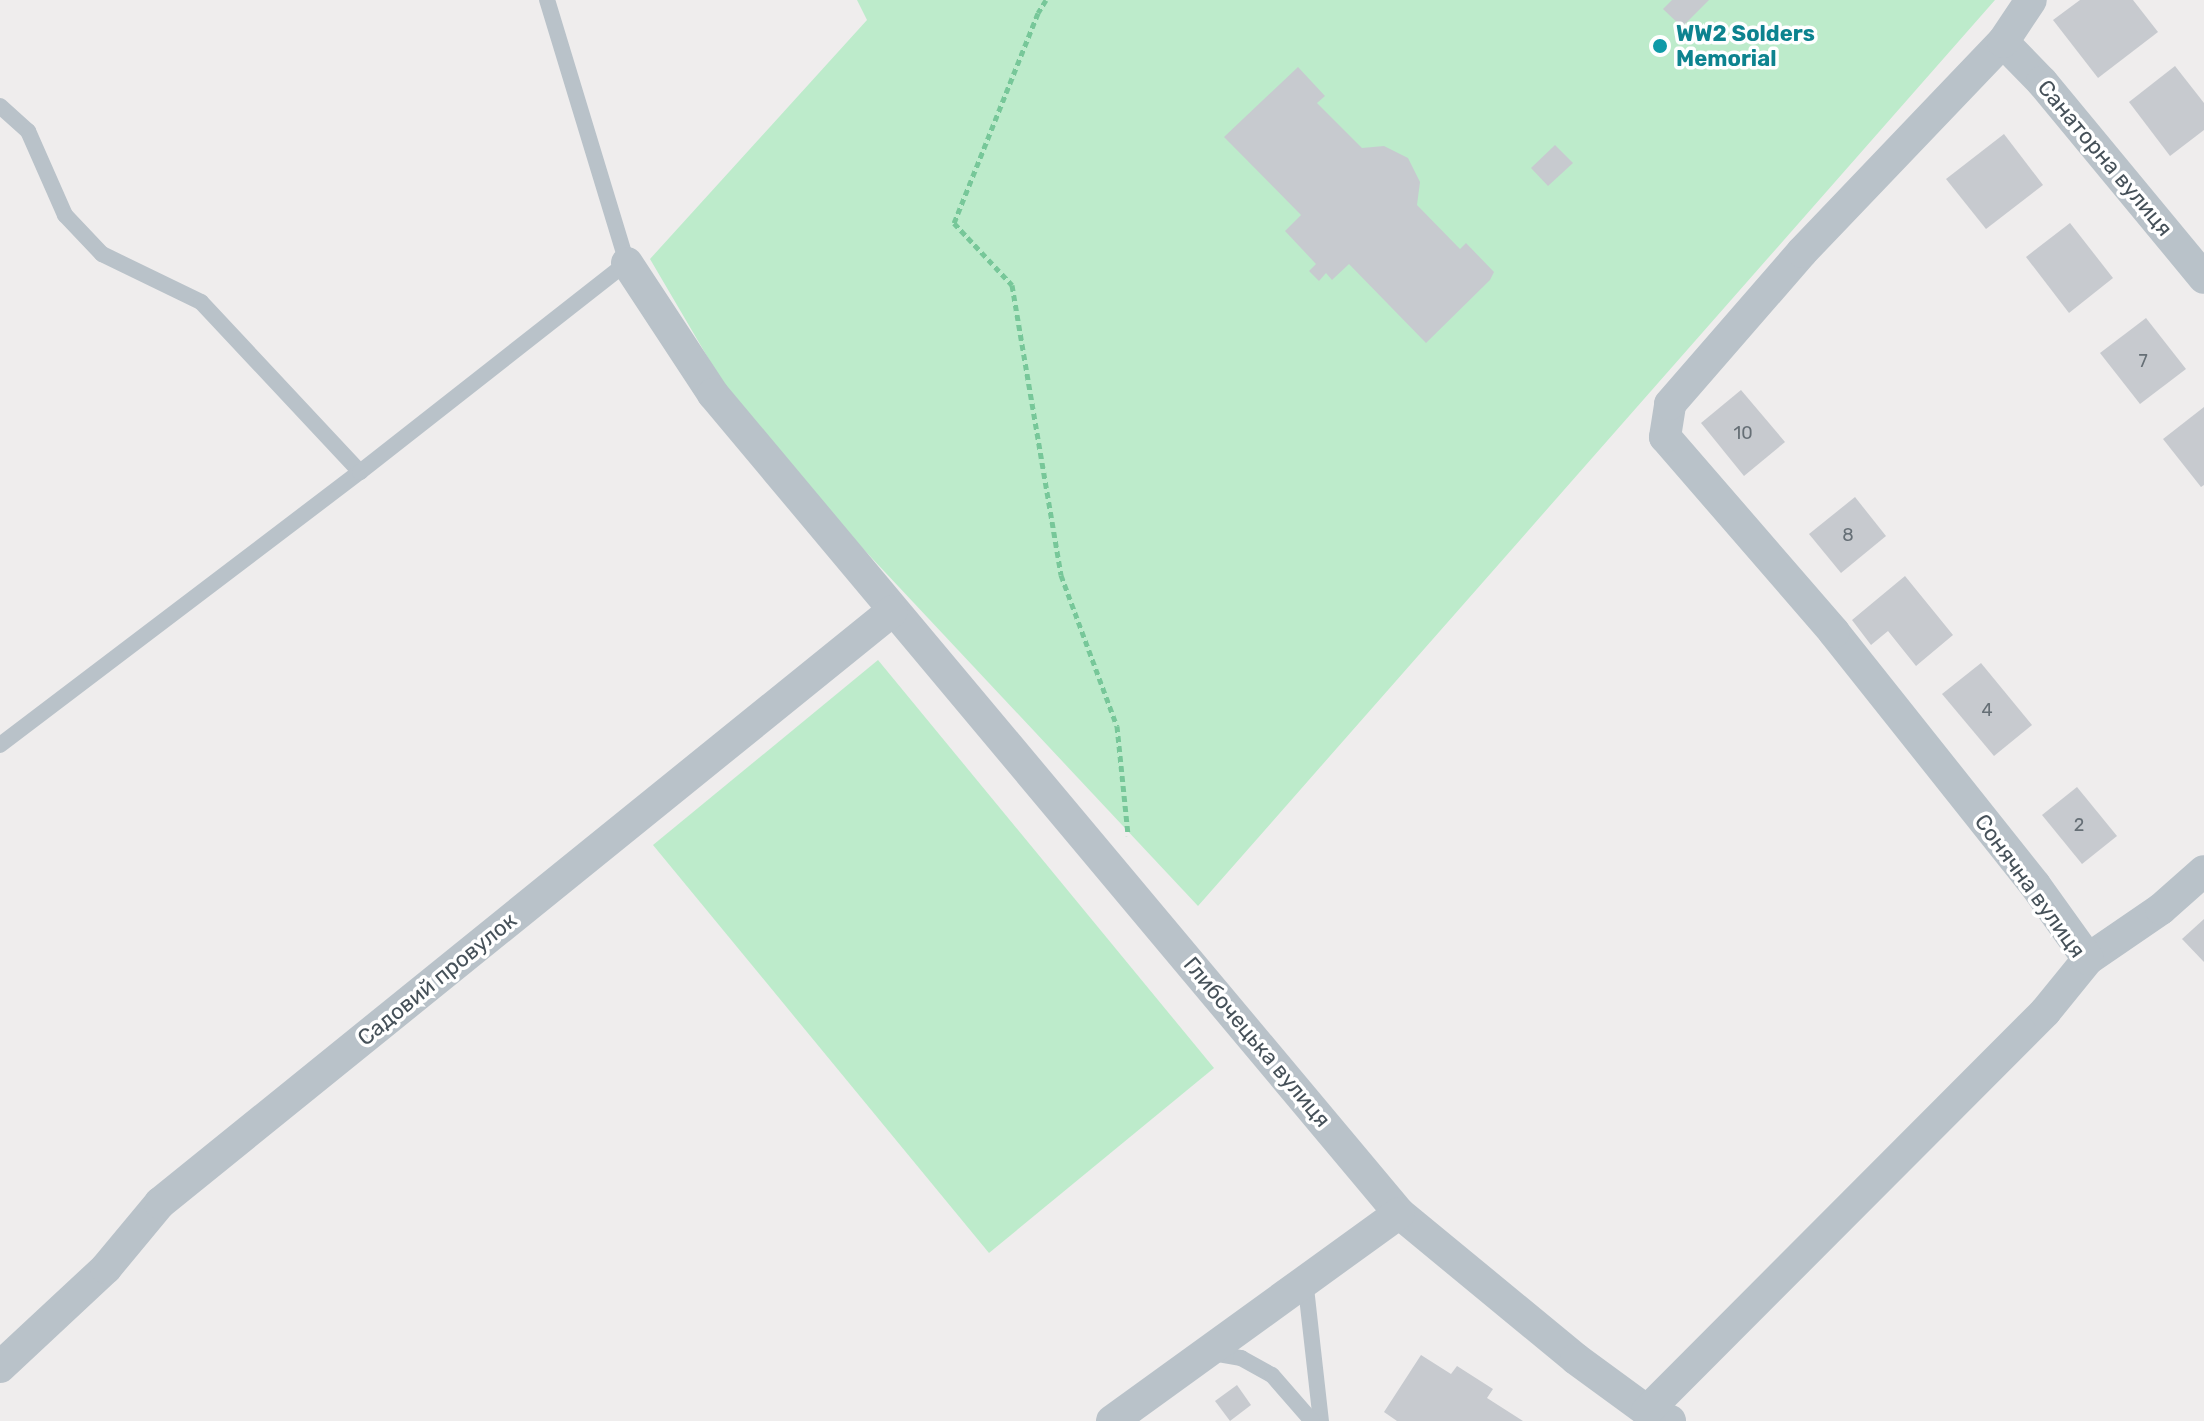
<!DOCTYPE html>
<html>
<head>
<meta charset="utf-8">
<style>
  body { margin:0 }
  #map { position:relative; width:2204px; height:1421px; overflow:hidden; background:#efeded; font-family:Rubik,sans-serif }
  div>[style] { position:absolute }
  .green>* { inset:0; background:#bdebcb }
  .building>* { inset:0; background:#c7cacf }
  .path>* { height:5px; margin-top:-2.5px; transform-origin:0; background:repeating-linear-gradient(90deg,#77c799 0 6px,transparent 0 10px) }
  .service>* { height:16px; margin:-8px; padding:0 8px; transform-origin:8px; border-radius:8px; background:#b9c2c9 }
  .minor>* { height:32px; margin:-16px; padding:0 16px; transform-origin:16px; border-radius:16px; background:#b9c2c9 }
  .dots>* { width:22px; height:22px; translate:-50% -50%; box-sizing:border-box; border:4px solid #fff; border-radius:50% }
  span { translate:-50% -50%; white-space:nowrap; text-align:center; line-height:1.15; -webkit-text-stroke:7px #fff; paint-order:stroke }
  .number-label { font-size:18px; color:#666f76 }
  .number-label span { -webkit-text-stroke-width:0 }
  .culture-label { font-size:22px; color:#0d838f; font-weight:700 }
  .left { translate:0 -50%; text-align:left }
  .street-label { font-size:22px; color:#465159 }
</style>
</head>
<body>
<div id="map">
  <div class="green">
    <div style="clip-path:polygon(857px 0,1995px 0,1198px 906px,748px 426px,650px 259px,867px 20px)"></div>
    <div style="clip-path:polygon(878px 660px,1214px 1068px,989px 1253px,653px 845px)"></div>
  </div>
  <div class="building">
    <div style="clip-path:polygon(1672px 0,1709px 0,1682px 27px,1663px 9px)"></div>
    <div style="clip-path:polygon(2080px 0,2133px 0,2158px 32px,2098px 78px,2053px 20px)"></div>
    <div style="clip-path:polygon(2175px 66px,2204px 103px,2204px 130px,2170px 156px,2129px 102px)"></div>
    <div style="clip-path:polygon(1298px 67px,1325px 96px,1317px 103px,1362px 148px,1384px 146px,1408px 158px,1420px 182px,1417px 205px,1460px 249px,1466px 243px,1494px 272px,1490px 280px,1426px 343px,1349px 264px,1332px 280px,1326px 273px,1319px 281px,1309px 271px,1316px 264px,1285px 231px,1301px 215px,1224px 137px)"></div>
    <div style="clip-path:polygon(2004px 134px,2043px 185px,1986px 229px,1946px 179px)"></div>
    <div style="clip-path:polygon(1555px 145px,1573px 163px,1548px 186px,1531px 168px)"></div>
    <div style="clip-path:polygon(2070px 223px,2113px 278px,2069px 313px,2026px 257px)"></div>
    <div style="clip-path:polygon(2146px 318px,2186px 369px,2140px 404px,2100px 353px)"></div>
    <div style="clip-path:polygon(1741px 390px,1785px 442px,1744px 476px,1701px 423px)"></div>
    <div style="clip-path:polygon(2204px 407px,2204px 485px,2201px 487px,2163px 439px)"></div>
    <div style="clip-path:polygon(1855px 497px,1886px 536px,1841px 573px,1809px 534px)"></div>
    <div style="clip-path:polygon(1905px 576px,1953px 635px,1916px 666px,1888px 631px,1871px 645px,1852px 620px)"></div>
    <div style="clip-path:polygon(1981px 663px,2032px 725px,1994px 756px,1942px 694px)"></div>
    <div style="clip-path:polygon(2077px 787px,2117px 836px,2082px 864px,2042px 815px)"></div>
    <div style="clip-path:polygon(2204px 919px,2204px 962px,2182px 939px)"></div>
    <div style="clip-path:polygon(1421px 1355px,1451px 1374px,1457px 1366px,1493px 1389px,1487px 1398px,1523px 1421px,1397px 1421px,1384px 1412px)"></div>
    <div style="clip-path:polygon(1237px 1385px,1251px 1405px,1230px 1421px,1215px 1401px)"></div>
  </div>
  <div class="path">
    <div style="left:1046px;top:0;width:15px;rotate:122deg"></div>
    <div style="left:1038px;top:13px;width:226px;rotate:111.8deg"></div>
    <div style="left:954px;top:223px;width:85px;rotate:46.9deg"></div>
    <div style="left:1012px;top:285px;width:294px;rotate:80.4deg"></div>
    <div style="left:1061px;top:575px;width:161px;rotate:69.7deg"></div>
    <div style="left:1117px;top:726px;width:110px;rotate:84.2deg"></div>
  </div>
  <div class="service">
    <div style="left:0;top:106px;width:38px;rotate:42deg"></div>
    <div style="left:28px;top:131px;width:92px;rotate:66.2deg"></div>
    <div style="left:65px;top:215px;width:54px;rotate:46.5deg"></div>
    <div style="left:102px;top:254px;width:110px;rotate:25.9deg"></div>
    <div style="left:201px;top:302px;width:233px;rotate:46.9deg"></div>
    <div style="left:0;top:745px;width:452px;rotate:-37.2deg"></div>
    <div style="left:360px;top:472px;width:339px;rotate:-38.1deg"></div>
    <div style="left:627px;top:263px;width:275px;rotate:-106.9deg"></div>
    <div style="left:1305px;top:1279px;width:143px;rotate:83.6deg"></div>
    <div style="left:1207px;top:1352px;width:35px;rotate:10deg"></div>
    <div style="left:1241px;top:1358px;width:35px;rotate:29deg"></div>
    <div style="left:1272px;top:1375px;width:61px;rotate:49deg"></div>
  </div>
  <div class="minor">
    <div style="left:2003px;top:42px;width:56px;rotate:45.7deg"></div>
    <div style="left:2042px;top:82px;width:254px;rotate:50.4deg"></div>
    <div style="left:627px;top:263px;width:157px;rotate:56.7deg"></div>
    <div style="left:713px;top:394px;width:1068px;rotate:50.05deg"></div>
    <div style="left:1399px;top:1213px;width:229px;rotate:39.5deg"></div>
    <div style="left:1576px;top:1359px;width:88px;rotate:36.2deg"></div>
    <div style="left:1647px;top:1411px;width:25px;rotate:23deg"></div>
    <div style="left:2088px;top:959px;width:88px;rotate:-34.4deg"></div>
    <div style="left:2161px;top:909px;width:57px;rotate:-41.5deg"></div>
    <div style="left:0;top:1367px;width:145px;rotate:-43deg"></div>
    <div style="left:106px;top:1268px;width:85px;rotate:-50.3deg"></div>
    <div style="left:160px;top:1203px;width:941px;rotate:-38.96deg"></div>
    <div style="left:1647px;top:1411px;width:564px;rotate:-45.07deg"></div>
    <div style="left:2045px;top:1012px;width:68px;rotate:-50.9deg"></div>
    <div style="left:2088px;top:959px;width:91px;rotate:-125.6deg"></div>
    <div style="left:2035px;top:885px;width:323px;rotate:-128.5deg"></div>
    <div style="left:1834px;top:632px;width:258px;rotate:-130.9deg"></div>
    <div style="left:1665px;top:437px;width:33px;rotate:-81deg"></div>
    <div style="left:1670px;top:404px;width:201px;rotate:-49deg"></div>
    <div style="left:1802px;top:252px;width:291px;rotate:-46.3deg"></div>
    <div style="left:2003px;top:42px;width:50px;rotate:-56.3deg"></div>
    <div style="left:1112px;top:1421px;width:354px;rotate:-35.9deg"></div>
  </div>
  <div class="dots">
    <div style="left:1660px;top:46px;background:#0f9aa8"></div>
  </div>
  <div class="number-label">
    <span style="left:2143px;top:361px">7</span>
    <span style="left:1743px;top:433px">10</span>
    <span style="left:1848px;top:535px">8</span>
    <span style="left:1987px;top:710px">4</span>
    <span style="left:2079px;top:825px">2</span>
  </div>
  <div class="culture-label">
    <span class="left" style="left:1676px;top:46px">WW2 Solders<br>Memorial</span>
  </div>
  <div class="street-label">
    <span style="left:2105px;top:158px;rotate:50deg">Санаторна вулиця</span>
    <span style="left:2030px;top:886px;rotate:54deg">Сонячна вулиця</span>
    <span style="left:437px;top:979px;rotate:-39deg">Садовий провулок</span>
    <span style="left:1257px;top:1042px;rotate:50deg">Глибочецька вулиця</span>
  </div>
</div>
</body>
</html>
